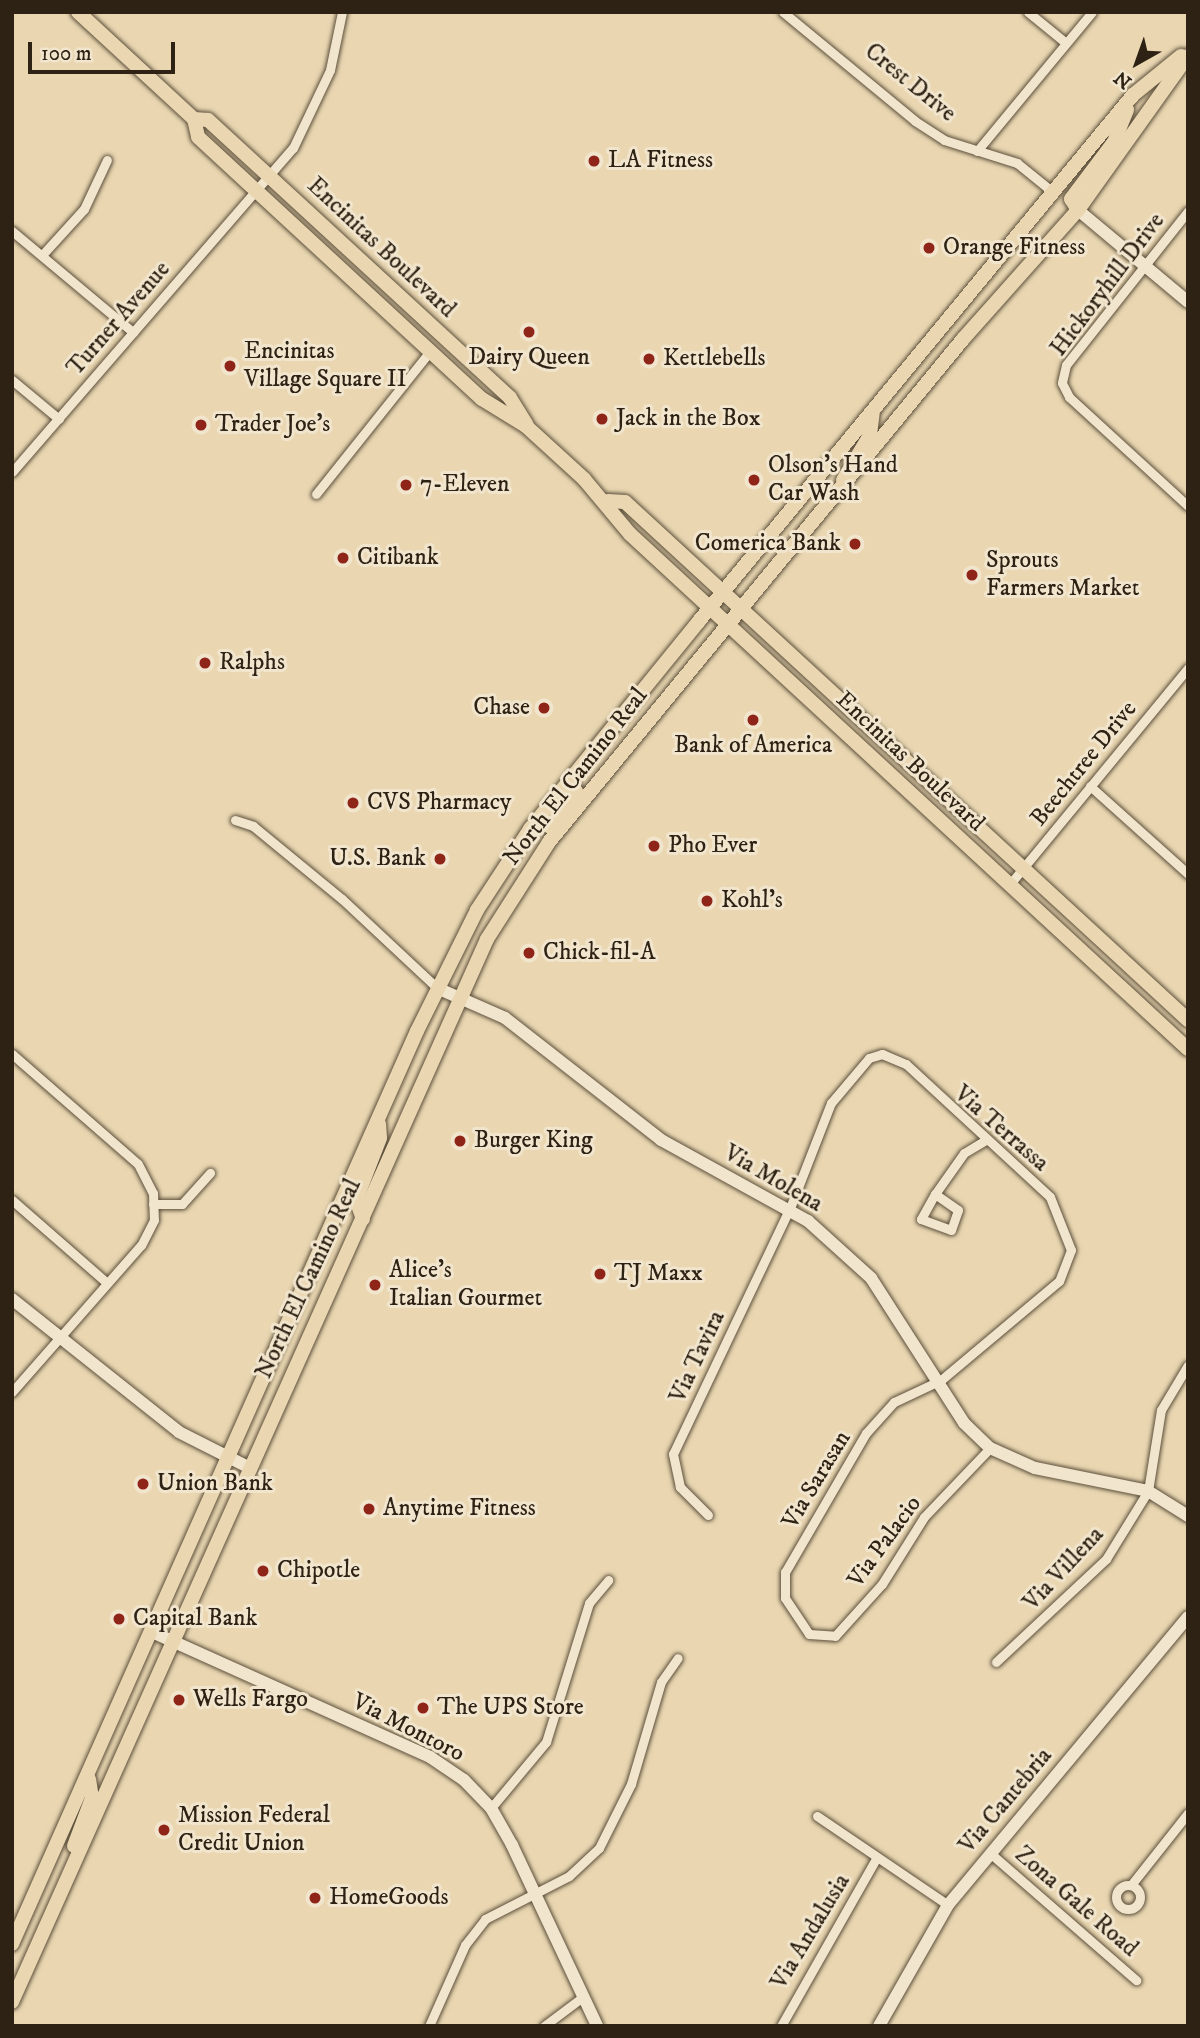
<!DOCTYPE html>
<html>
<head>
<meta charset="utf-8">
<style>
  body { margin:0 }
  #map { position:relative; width:1200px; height:2038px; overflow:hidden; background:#ead7b2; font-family:"IM FELL DW Pica",serif }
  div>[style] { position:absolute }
  .roads { filter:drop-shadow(0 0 2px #5c4f3b) drop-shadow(0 0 2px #5c4f3b) }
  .street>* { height:9px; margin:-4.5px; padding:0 4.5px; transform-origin:4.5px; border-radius:4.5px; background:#f1e5cd }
  .street>.ring { margin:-4.5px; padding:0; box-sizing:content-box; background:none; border:9px solid #f1e5cd; border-radius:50% }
  .secondary>* { height:12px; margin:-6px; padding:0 6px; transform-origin:6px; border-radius:6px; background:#f1e5cd }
  .primary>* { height:14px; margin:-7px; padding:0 7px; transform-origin:7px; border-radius:7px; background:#ead7b2 }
  .dots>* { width:19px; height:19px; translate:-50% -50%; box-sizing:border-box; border:4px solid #f1e5cd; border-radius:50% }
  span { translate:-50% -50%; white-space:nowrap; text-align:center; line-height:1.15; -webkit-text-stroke:6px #f1e5cd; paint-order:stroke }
  .street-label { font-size:24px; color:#2d2213 }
  .poi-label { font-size:24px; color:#2d2213 }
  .left { translate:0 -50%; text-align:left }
  .right { translate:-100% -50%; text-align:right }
  .frame { position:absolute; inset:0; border:14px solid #2d2213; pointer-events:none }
  .north { position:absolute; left:1102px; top:28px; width:70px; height:70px; -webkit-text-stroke:5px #f1e5cd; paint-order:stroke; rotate:220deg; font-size:19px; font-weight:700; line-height:28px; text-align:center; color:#2d2213 }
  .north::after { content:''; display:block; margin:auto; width:24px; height:32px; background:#2d2213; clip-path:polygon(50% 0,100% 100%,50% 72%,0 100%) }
  .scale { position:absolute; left:28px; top:42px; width:147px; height:32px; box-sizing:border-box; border:4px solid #2d2213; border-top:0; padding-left:9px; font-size:21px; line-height:24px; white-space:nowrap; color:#2d2213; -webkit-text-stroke:5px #f1e5cd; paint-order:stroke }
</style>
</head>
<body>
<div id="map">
  <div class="roads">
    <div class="street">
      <div style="left:783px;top:12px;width:171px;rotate:39.5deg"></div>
      <div style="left:915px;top:121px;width:35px;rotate:33deg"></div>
      <div style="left:944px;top:140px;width:77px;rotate:17.5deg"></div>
      <div style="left:1017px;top:163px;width:46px;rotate:38.9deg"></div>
      <div style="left:1028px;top:12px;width:49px;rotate:39.2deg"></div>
      <div style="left:977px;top:151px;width:180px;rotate:-50.4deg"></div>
      <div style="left:1188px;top:211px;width:196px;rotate:128.4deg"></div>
      <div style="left:1066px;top:365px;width:18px;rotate:103deg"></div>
      <div style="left:1062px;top:383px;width:16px;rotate:63deg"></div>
      <div style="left:1069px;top:397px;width:161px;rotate:42.5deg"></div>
      <div style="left:12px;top:231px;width:158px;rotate:39.9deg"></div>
      <div style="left:43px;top:254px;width:61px;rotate:-47.7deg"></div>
      <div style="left:84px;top:209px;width:54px;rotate:-64.9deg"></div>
      <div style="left:12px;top:380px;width:61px;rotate:39.7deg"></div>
      <div style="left:12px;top:472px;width:429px;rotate:-49.1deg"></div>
      <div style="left:293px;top:148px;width:86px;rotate:-64.6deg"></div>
      <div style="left:330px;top:70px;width:59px;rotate:-78.3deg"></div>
      <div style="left:316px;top:494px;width:183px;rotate:-51.4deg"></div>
      <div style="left:1090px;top:786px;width:132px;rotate:41.9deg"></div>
      <div style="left:235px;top:820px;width:19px;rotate:18deg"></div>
      <div style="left:253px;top:826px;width:115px;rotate:39.4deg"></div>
      <div style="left:342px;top:899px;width:130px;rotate:43.1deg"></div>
      <div style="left:1010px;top:884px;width:280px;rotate:-50.5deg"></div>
      <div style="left:12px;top:1054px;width:167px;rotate:41.1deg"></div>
      <div style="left:138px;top:1164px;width:33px;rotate:63deg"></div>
      <div style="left:153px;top:1193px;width:27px;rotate:88deg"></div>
      <div style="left:154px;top:1220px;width:28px;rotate:117deg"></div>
      <div style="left:141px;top:1245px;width:196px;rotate:131.3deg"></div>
      <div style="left:935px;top:1194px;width:28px;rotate:35deg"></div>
      <div style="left:958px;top:1210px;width:21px;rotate:109deg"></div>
      <div style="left:951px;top:1230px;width:32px;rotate:-160deg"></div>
      <div style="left:921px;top:1219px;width:29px;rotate:-61deg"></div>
      <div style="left:935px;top:1194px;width:50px;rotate:-54.7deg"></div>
      <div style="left:964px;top:1153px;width:27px;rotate:-31deg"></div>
      <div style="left:12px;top:1200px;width:126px;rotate:41.1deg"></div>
      <div style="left:153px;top:1204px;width:29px"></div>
      <div style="left:182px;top:1204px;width:42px;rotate:-47.9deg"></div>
      <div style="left:708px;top:1515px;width:40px;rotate:-135deg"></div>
      <div style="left:680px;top:1487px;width:34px;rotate:-102deg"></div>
      <div style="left:673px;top:1454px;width:272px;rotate:-64.6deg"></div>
      <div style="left:790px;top:1208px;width:113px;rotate:-68.7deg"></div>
      <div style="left:831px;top:1103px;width:59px;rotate:-49.8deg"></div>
      <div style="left:869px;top:1058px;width:14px;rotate:-17deg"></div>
      <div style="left:882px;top:1054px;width:26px;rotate:23deg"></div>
      <div style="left:906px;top:1064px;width:196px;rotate:42.7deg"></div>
      <div style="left:1050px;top:1197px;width:57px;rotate:68.4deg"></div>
      <div style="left:1071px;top:1250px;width:33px;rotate:111deg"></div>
      <div style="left:1059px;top:1281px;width:154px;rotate:140deg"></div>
      <div style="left:941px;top:1380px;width:52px;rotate:154.9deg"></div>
      <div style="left:894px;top:1402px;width:42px;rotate:132.1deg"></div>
      <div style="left:866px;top:1433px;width:161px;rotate:120.2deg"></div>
      <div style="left:785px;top:1572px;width:26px;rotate:90deg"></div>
      <div style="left:785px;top:1598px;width:43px;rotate:56.3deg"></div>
      <div style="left:809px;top:1634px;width:26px;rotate:4deg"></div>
      <div style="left:835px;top:1636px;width:70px;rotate:-47.9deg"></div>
      <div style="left:882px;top:1584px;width:79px;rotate:-57.9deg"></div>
      <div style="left:924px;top:1517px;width:95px;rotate:-46.3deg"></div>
      <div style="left:996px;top:1662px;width:151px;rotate:-43.1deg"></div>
      <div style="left:1106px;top:1559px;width:80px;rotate:-58.3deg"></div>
      <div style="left:1148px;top:1491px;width:82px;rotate:-80.9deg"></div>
      <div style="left:1161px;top:1410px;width:52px;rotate:-59deg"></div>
      <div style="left:491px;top:1808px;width:86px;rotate:-50.2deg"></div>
      <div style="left:546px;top:1742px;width:145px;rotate:-72.8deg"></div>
      <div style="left:589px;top:1603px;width:30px;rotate:-50deg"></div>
      <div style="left:817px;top:1816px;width:158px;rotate:34.2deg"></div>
      <div style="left:990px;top:1853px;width:194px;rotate:41deg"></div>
      <div class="ring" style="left:1116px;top:1885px;width:15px;height:15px"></div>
      <div style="left:1131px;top:1885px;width:92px;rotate:-51.6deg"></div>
      <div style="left:429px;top:2026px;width:89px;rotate:-66deg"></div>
      <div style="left:465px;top:1945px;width:33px;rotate:-52deg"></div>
      <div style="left:485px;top:1919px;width:94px;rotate:-27.1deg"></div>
      <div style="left:569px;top:1876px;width:41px;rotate:-43deg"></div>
      <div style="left:599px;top:1848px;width:72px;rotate:-63.4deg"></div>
      <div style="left:631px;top:1784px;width:106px;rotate:-73.6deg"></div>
      <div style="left:661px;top:1682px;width:29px;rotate:-55deg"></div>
      <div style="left:544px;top:2026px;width:45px;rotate:-36.9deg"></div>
      <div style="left:781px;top:2026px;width:192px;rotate:-60.4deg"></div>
    </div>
    <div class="secondary">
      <div style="left:1078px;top:210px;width:143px;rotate:39.9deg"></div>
      <div style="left:437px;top:988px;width:74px;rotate:23.8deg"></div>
      <div style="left:505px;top:1018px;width:198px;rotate:38deg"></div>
      <div style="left:661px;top:1140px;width:168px;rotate:28.9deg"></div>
      <div style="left:808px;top:1221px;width:85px;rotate:42.1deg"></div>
      <div style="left:871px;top:1278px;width:172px;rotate:57.3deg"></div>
      <div style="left:964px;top:1423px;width:36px;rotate:44deg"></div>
      <div style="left:990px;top:1448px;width:49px;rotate:24deg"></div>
      <div style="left:1035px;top:1468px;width:115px;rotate:11.5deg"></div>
      <div style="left:1148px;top:1491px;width:47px;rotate:32deg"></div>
      <div style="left:12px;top:1299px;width:213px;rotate:38.5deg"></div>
      <div style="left:179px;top:1432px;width:80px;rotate:26.9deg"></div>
      <div style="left:152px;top:1632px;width:305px;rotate:24.2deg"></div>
      <div style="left:430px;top:1757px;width:41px;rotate:34.1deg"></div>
      <div style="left:464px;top:1780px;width:39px;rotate:46deg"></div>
      <div style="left:491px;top:1808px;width:43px;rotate:60.4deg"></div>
      <div style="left:512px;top:1845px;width:200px;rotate:64.8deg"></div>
      <div style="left:879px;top:2026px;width:139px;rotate:-60.3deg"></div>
      <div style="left:948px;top:1905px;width:375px;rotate:-50.2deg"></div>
    </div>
    <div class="primary">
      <div style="left:78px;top:12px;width:158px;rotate:42.7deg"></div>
      <div style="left:194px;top:119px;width:18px;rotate:77deg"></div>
      <div style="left:198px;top:137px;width:386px;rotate:42.7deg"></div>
      <div style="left:482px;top:399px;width:52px;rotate:31.5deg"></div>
      <div style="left:526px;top:426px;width:79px;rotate:42.4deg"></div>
      <div style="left:584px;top:479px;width:72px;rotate:50.1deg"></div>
      <div style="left:630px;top:534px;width:759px;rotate:42.71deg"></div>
      <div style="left:194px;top:119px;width:14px;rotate:4deg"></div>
      <div style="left:208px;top:120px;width:410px;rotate:42.6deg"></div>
      <div style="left:510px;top:398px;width:31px;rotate:58deg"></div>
      <div style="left:1078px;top:210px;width:13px;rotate:-122deg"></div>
      <div style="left:1071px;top:199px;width:71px;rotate:-53deg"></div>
      <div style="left:1114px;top:142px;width:35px;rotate:-68deg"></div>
      <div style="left:843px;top:480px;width:52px;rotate:-59deg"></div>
      <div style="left:870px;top:435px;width:24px;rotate:-83deg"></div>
      <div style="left:608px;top:501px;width:17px;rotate:3deg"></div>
      <div style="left:625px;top:502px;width:765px;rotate:42.62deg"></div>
      <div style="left:550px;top:827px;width:44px;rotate:-53.4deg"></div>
      <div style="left:576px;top:792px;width:14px;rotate:-115deg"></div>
      <div style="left:363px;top:1219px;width:20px;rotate:-110deg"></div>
      <div style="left:356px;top:1200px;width:66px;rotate:-68.8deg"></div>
      <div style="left:380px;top:1138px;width:14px;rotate:-94deg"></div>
      <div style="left:74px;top:1846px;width:51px;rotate:-69.4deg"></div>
      <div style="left:92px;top:1798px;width:19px;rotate:-99deg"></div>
      <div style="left:12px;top:1944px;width:999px;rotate:-66.08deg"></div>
      <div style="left:417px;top:1031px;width:135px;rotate:-63.6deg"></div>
      <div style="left:477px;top:910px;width:97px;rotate:-56.8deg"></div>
      <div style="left:530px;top:829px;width:268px;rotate:-50.9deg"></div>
      <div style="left:699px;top:621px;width:682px;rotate:-50.47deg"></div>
      <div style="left:1133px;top:95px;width:62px;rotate:-39.1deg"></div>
      <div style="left:12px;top:2002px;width:1164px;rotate:-65.92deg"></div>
      <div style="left:487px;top:939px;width:115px;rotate:-57.4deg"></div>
      <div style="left:549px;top:842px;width:651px;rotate:-50.54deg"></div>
      <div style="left:963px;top:339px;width:173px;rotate:-48.3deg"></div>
      <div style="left:1078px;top:210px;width:189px;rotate:-54.5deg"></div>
    </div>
  </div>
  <div class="dots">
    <div style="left:594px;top:161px;background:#8f2418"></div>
    <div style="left:929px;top:248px;background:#8f2418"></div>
    <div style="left:529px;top:332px;background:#8f2418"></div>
    <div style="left:649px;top:359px;background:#8f2418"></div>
    <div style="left:230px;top:366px;background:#8f2418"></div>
    <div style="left:602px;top:419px;background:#8f2418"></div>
    <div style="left:201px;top:425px;background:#8f2418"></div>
    <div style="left:754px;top:480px;background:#8f2418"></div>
    <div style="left:406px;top:485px;background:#8f2418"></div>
    <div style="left:855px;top:544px;background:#8f2418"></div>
    <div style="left:343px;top:558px;background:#8f2418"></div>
    <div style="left:972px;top:575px;background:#8f2418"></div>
    <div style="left:205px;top:663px;background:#8f2418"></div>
    <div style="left:544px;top:708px;background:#8f2418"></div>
    <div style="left:753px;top:720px;background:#8f2418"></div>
    <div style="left:353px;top:803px;background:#8f2418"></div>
    <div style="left:654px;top:846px;background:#8f2418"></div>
    <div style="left:440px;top:859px;background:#8f2418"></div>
    <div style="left:707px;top:901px;background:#8f2418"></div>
    <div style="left:529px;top:953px;background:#8f2418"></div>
    <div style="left:460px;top:1141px;background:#8f2418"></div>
    <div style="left:600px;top:1274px;background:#8f2418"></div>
    <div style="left:375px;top:1285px;background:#8f2418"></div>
    <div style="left:143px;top:1484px;background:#8f2418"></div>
    <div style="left:369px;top:1509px;background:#8f2418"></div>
    <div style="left:263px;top:1571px;background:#8f2418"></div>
    <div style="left:119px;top:1619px;background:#8f2418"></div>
    <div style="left:179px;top:1700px;background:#8f2418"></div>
    <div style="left:423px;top:1708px;background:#8f2418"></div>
    <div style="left:164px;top:1830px;background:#8f2418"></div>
    <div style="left:315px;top:1898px;background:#8f2418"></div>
  </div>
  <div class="street-label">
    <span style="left:910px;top:83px;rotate:39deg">Crest Drive</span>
    <span style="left:381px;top:248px;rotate:43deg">Encinitas Boulevard</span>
    <span style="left:1108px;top:285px;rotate:-53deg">Hickoryhill Drive</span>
    <span style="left:119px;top:319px;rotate:-49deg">Turner Avenue</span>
    <span style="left:910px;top:762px;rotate:43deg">Encinitas Boulevard</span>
    <span style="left:1084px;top:764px;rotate:-51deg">Beechtree Drive</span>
    <span style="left:576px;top:777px;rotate:-52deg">North El Camino Real</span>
    <span style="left:1001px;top:1129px;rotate:41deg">Via Terrassa</span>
    <span style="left:773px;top:1179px;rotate:30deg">Via Molena</span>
    <span style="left:309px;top:1279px;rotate:-65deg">North El Camino Real</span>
    <span style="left:698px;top:1357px;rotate:-65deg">Via Tavira</span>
    <span style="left:817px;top:1480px;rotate:-59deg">Via Sarasan</span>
    <span style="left:885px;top:1542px;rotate:-54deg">Via Palacio</span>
    <span style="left:1064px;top:1569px;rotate:-47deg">Via Villena</span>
    <span style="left:408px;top:1728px;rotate:27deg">Via Montoro</span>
    <span style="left:1006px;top:1801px;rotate:-50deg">Via Cantebria</span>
    <span style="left:1076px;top:1902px;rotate:41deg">Zona Gale Road</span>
    <span style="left:811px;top:1932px;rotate:-59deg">Via Andalusia</span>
  </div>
  <div class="poi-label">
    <span class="left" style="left:608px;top:161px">LA Fitness</span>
    <span class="left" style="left:943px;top:248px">Orange Fitness</span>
    <span class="left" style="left:244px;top:366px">Encinitas<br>Village Square II</span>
    <span style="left:529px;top:358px">Dairy Queen</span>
    <span class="left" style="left:663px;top:359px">Kettlebells</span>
    <span class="left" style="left:616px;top:419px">Jack in the Box</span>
    <span class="left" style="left:215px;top:425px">Trader Joe's</span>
    <span class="left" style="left:768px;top:480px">Olson's Hand<br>Car Wash</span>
    <span class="left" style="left:420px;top:485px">7-Eleven</span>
    <span class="right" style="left:841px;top:544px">Comerica Bank</span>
    <span class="left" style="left:357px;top:558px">Citibank</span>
    <span class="left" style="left:986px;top:575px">Sprouts<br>Farmers Market</span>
    <span class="left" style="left:219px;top:663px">Ralphs</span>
    <span class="right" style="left:530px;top:708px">Chase</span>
    <span style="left:753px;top:746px">Bank of America</span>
    <span class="left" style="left:367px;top:803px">CVS Pharmacy</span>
    <span class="left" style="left:668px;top:846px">Pho Ever</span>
    <span class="right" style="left:426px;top:859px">U.S. Bank</span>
    <span class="left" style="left:721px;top:901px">Kohl's</span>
    <span class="left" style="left:543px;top:953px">Chick-fil-A</span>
    <span class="left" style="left:474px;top:1141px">Burger King</span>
    <span class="left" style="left:389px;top:1285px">Alice's<br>Italian Gourmet</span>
    <span class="left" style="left:614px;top:1274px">TJ Maxx</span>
    <span class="left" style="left:157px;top:1484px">Union Bank</span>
    <span class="left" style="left:383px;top:1509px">Anytime Fitness</span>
    <span class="left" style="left:277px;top:1571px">Chipotle</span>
    <span class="left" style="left:133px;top:1619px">Capital Bank</span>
    <span class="left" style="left:193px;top:1700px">Wells Fargo</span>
    <span class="left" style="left:437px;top:1708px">The UPS Store</span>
    <span class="left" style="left:178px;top:1830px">Mission Federal<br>Credit Union</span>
    <span class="left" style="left:329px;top:1898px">HomeGoods</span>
  </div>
  <div class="frame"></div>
  <div class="north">N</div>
  <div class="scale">100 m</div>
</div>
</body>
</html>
